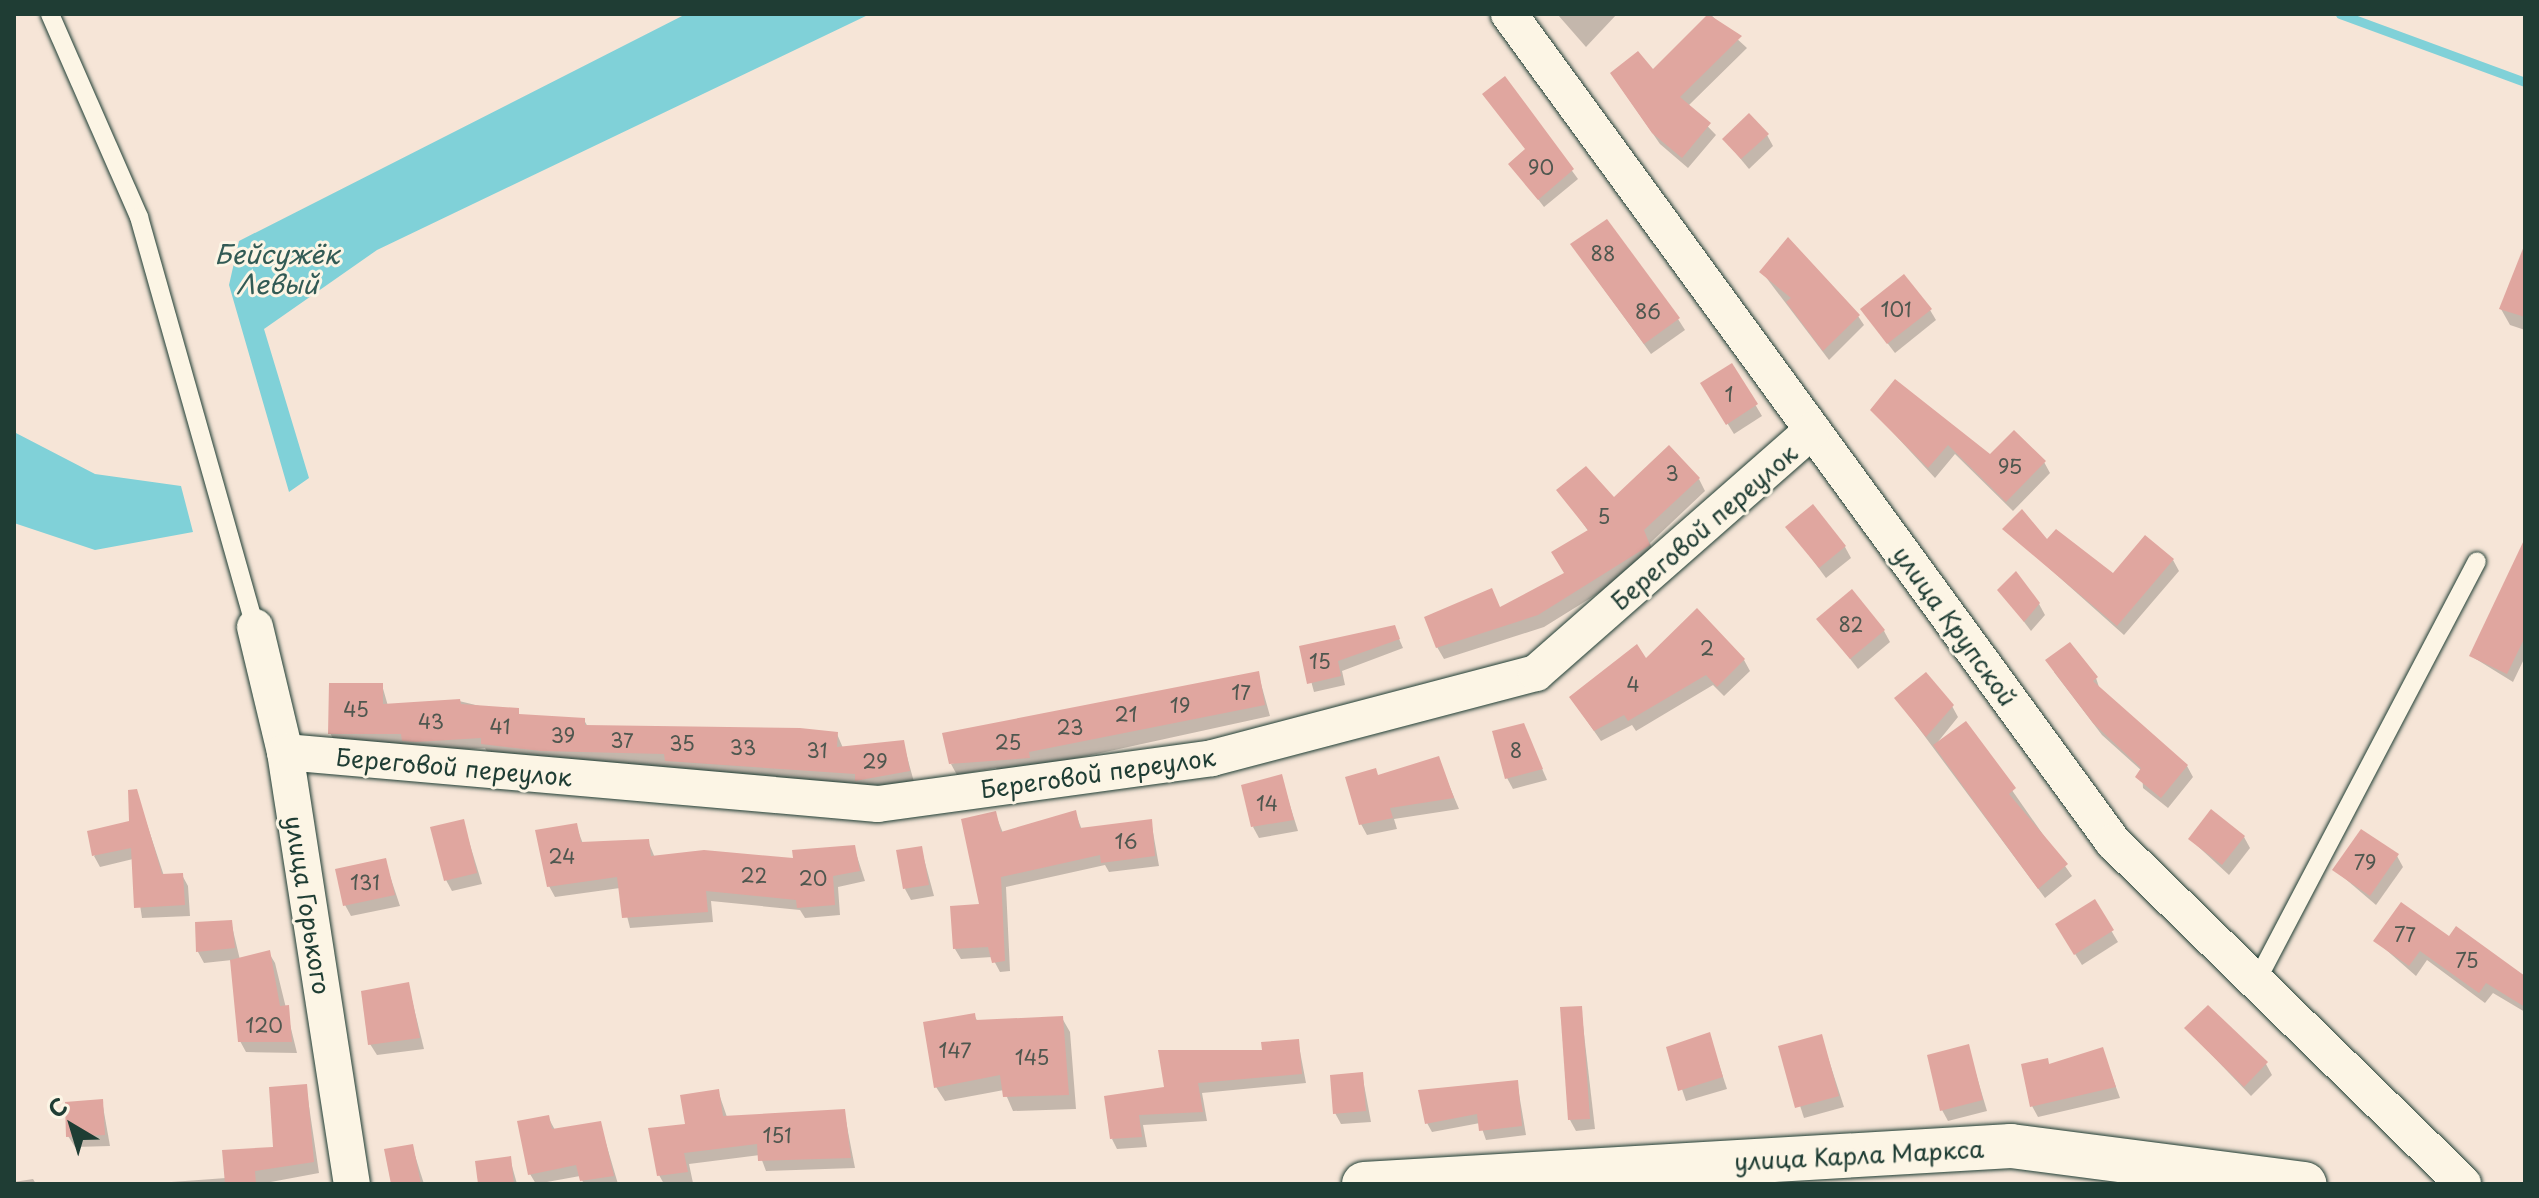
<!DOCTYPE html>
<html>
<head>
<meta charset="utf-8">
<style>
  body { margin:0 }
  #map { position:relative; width:2539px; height:1198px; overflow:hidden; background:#f6e5d7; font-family:"Playpen Sans",sans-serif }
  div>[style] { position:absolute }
  .water>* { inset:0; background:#80d1d8 }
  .shadow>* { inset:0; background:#0003 }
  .stream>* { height:9px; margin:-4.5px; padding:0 4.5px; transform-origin:4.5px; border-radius:4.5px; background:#80d1d8 }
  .building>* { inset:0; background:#e0a69f }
  .roads { filter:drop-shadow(0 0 2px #1f3d34) drop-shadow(0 0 2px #1f3d34) }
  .lane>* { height:18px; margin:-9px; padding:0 9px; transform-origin:9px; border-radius:9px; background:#fcf5e5 }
  .street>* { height:36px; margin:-18px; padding:0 18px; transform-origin:18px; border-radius:18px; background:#fcf5e5 }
  .secondary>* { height:44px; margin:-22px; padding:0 22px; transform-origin:22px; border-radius:22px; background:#fcf5e5 }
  span { translate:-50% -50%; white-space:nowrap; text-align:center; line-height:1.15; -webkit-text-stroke:6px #fcf5e5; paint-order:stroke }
  .number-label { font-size:20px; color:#4f574f }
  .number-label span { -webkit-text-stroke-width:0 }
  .street-label { font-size:24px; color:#1f3d34 }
  .water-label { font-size:26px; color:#325b55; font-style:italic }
  .frame { position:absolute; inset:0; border:16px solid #1f3d34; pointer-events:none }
  .north { position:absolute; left:32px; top:1086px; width:80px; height:80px; -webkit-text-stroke:6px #fcf5e5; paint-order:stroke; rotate:322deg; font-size:22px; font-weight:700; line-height:32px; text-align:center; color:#1f3d34 }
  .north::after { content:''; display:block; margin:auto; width:28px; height:36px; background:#1f3d34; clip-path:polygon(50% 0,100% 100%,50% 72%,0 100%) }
</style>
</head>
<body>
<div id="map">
  <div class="water">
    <div style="clip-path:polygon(686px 14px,870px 14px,377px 250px,264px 329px,309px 478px,289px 492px,229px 285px,239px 241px)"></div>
    <div style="clip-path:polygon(14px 432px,95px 474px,181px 486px,193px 532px,95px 550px,14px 523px)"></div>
  </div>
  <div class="shadow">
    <div style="clip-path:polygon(1617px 14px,1586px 47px,1558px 15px,1559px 14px)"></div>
    <div style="clip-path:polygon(1711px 15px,1747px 48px,1688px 106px,1716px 135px,1688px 168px,1660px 144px,1619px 85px,1653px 72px)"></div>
    <div style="clip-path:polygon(1505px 79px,1578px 179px,1544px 207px,1511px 164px,1527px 151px)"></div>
    <div style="clip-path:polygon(1767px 135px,1773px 146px,1749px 169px,1724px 139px)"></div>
    <div style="clip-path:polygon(1579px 255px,1678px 319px,1685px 330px,1651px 354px)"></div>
    <div style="clip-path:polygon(2525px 269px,2525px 330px,2510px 325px,2501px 309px)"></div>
    <div style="clip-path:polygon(1762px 272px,1858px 316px,1864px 325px,1829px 360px)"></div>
    <div style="clip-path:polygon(1862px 310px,1930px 310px,1936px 320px,1895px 353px)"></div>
    <div style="clip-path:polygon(1732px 366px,1762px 416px,1734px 434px,1703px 384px)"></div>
    <div style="clip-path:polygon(1872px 410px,1990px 457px,2044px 462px,2050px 473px,2013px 511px,1955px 454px,1935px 478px)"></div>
    <div style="clip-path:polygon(1699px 479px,1705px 491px,1650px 543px,1655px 558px,1544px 627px,1444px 659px,1437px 647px,1566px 574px,1589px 532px,1559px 490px,1614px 499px)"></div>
    <div style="clip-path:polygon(1788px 527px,1845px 547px,1851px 558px,1826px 578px)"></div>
    <div style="clip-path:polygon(2005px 529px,2113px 576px,2173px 560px,2179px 571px,2124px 635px)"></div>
    <div style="clip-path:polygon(2525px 541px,2525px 657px,2513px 682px,2471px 656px)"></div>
    <div style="clip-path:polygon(2000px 590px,2039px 604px,2045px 615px,2031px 631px)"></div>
    <div style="clip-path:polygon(1819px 619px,1884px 631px,1890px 642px,1858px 669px)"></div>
    <div style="clip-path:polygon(1394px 627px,1403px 648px,1342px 671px,1345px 685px,1314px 692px,1302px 647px)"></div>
    <div style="clip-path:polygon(1744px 660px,1750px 671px,1724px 696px,1713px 685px,1636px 731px,1632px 725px,1601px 741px,1578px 708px,1646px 662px)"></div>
    <div style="clip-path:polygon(2054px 672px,2096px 678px,2100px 690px,2187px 766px,2193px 777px,2168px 808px,2143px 788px,2142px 771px,2102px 735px)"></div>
    <div style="clip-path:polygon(1258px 673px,1270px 716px,1000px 775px,996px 768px,957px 775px,951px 764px)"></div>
    <div style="clip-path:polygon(382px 685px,388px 706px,459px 701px,522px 716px,584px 720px,588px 727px,837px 734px,843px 748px,903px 742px,914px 782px,864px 791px,859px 784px,489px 755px,485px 748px,423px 753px,336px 744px,330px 733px)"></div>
    <div style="clip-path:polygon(1897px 699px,1952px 706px,1958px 717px,1937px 743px,1965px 723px,2072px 876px,2045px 898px)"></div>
    <div style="clip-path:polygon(1523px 725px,1547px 780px,1513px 789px,1507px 778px)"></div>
    <div style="clip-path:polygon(1438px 759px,1459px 809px,1394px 819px,1397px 829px,1367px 835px,1361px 824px,1379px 777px)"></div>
    <div style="clip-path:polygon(1281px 777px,1298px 831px,1259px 838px,1253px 827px)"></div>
    <div style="clip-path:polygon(136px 791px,164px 876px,182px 875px,188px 886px,190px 916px,142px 918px,133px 859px,100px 867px,94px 856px,131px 822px)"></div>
    <div style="clip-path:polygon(1075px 812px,1082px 830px,1151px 821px,1159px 866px,1109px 872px,1105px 865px,1006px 887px,1010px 971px,1000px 972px,992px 957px,961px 959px,955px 949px,982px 906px,995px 813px,1003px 833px)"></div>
    <div style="clip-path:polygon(463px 822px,482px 884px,452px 891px,446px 880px)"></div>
    <div style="clip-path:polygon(576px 825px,583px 844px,648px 841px,655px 858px,795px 861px,854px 847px,865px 881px,838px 887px,840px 915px,805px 918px,800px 910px,711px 901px,713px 922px,630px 928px,620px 888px,555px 897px,549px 886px)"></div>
    <div style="clip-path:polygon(2244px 837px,2250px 848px,2229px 875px,2190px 839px)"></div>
    <div style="clip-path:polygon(921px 848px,934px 896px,911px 900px,905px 889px)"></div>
    <div style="clip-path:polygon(2397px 856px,2403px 867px,2376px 905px,2335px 870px)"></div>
    <div style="clip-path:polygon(385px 861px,400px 906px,351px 916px,345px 905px)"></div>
    <div style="clip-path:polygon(2094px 902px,2118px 942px,2082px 965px,2057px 925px)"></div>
    <div style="clip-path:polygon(231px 922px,240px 960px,269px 953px,275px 963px,297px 1053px,246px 1052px,240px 1041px,232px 960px,204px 963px,198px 952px,197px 924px)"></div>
    <div style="clip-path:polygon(2449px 939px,2525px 979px,2525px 1012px,2493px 993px,2485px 1003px,2427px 960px,2416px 976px,2376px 941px)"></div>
    <div style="clip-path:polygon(408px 984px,424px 1049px,377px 1055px,370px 1044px)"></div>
    <div style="clip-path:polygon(1581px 1008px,1595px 1129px,1576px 1131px,1570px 1120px)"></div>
    <div style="clip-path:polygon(974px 1015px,978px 1022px,1062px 1018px,1070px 1032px,1076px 1109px,1013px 1111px,1004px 1090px,945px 1101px,936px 1087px)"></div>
    <div style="clip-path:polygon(2187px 1029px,2266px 1064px,2272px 1075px,2251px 1096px)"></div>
    <div style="clip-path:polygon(1709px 1034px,1727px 1089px,1686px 1101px,1668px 1048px)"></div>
    <div style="clip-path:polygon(1821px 1036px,1844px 1107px,1804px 1118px,1781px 1047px)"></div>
    <div style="clip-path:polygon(1298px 1041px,1306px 1083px,1202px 1093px,1207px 1121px,1143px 1125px,1147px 1147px,1117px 1149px,1112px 1139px,1166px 1089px)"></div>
    <div style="clip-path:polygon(1968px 1047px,1987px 1111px,1948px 1121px,1942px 1110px)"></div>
    <div style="clip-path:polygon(2102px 1049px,2120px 1098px,2038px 1117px,2032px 1106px,2047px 1060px,2050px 1066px)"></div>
    <div style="clip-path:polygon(1362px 1074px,1371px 1122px,1341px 1124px,1335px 1113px)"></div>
    <div style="clip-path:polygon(1517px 1082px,1526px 1135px,1486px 1140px,1480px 1123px,1432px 1132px,1427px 1123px)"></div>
    <div style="clip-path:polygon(306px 1086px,319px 1173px,260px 1184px,144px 1184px,226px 1178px,275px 1149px)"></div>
    <div style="clip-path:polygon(718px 1091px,727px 1117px,844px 1111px,855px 1168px,766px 1171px,760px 1155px,689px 1164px,693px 1183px,664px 1184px,659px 1175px)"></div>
    <div style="clip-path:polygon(102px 1101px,110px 1146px,75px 1147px,68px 1136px)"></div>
    <div style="clip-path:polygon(548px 1117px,555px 1130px,600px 1123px,618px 1184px,584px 1184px,580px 1176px,536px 1184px,530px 1174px)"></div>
    <div style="clip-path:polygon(412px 1146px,424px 1184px,393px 1184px)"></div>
    <div style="clip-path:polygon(510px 1159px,517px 1184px,480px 1184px)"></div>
    <div style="clip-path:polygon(33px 1179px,36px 1184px,14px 1184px,14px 1182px)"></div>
  </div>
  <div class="stream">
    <div style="left:2340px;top:14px;width:197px;rotate:20.2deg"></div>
  </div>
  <div class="building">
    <div style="clip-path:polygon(1708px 14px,1742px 36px,1680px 97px,1711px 123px,1682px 158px,1652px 133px,1610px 73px,1638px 51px,1653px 69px)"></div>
    <div style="clip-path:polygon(1505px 76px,1574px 169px,1538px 200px,1508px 164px,1525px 149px,1482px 94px)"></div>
    <div style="clip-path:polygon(1749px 113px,1769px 134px,1741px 159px,1722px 139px)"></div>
    <div style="clip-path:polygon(1607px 219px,1680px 318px,1644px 344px,1570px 244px)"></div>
    <div style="clip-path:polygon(1788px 237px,1860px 315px,1823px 351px,1786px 302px,1791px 298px,1759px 272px)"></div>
    <div style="clip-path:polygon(2524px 246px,2525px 246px,2525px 317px,2499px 309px)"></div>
    <div style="clip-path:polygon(1904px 274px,1932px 309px,1887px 344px,1860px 309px)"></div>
    <div style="clip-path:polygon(1732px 363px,1758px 404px,1726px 425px,1700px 383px)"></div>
    <div style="clip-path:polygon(1895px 379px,1990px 454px,2014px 430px,2046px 461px,2006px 502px,1948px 445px,1928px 468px,1870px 410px)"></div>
    <div style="clip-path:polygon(1669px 445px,1700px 478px,1644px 530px,1650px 545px,1538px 615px,1436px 648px,1424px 617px,1492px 588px,1500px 607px,1564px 573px,1551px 552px,1588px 530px,1556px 490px,1586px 466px,1614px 497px)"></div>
    <div style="clip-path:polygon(1813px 504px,1846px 546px,1819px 568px,1785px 527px)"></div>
    <div style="clip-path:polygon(2022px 509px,2047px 539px,2056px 529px,2113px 573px,2145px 535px,2174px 559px,2117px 626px,2002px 529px)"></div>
    <div style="clip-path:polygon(2525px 538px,2525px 637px,2507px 674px,2469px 656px)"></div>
    <div style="clip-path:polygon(2016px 571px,2040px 603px,2024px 622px,1997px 590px)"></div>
    <div style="clip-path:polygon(1852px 589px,1885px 630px,1850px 659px,1816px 619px)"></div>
    <div style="clip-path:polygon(1697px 608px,1745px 659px,1717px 687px,1706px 675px,1628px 721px,1624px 715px,1594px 731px,1569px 697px,1637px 644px,1646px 658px)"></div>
    <div style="clip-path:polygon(1395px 625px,1400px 639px,1338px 661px,1341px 676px,1307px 684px,1299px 646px)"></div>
    <div style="clip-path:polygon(2070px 642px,2098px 677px,2093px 681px,2188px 765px,2161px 798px,2135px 777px,2141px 768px,2093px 723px,2045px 660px)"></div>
    <div style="clip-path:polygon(1259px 671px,1265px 705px,1029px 752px,1030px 758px,949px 764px,942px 733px)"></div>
    <div style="clip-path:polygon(1926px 672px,1954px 705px,1926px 737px,1894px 698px)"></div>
    <div style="clip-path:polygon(329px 683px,383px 683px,383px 704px,460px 699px,461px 704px,519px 708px,519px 714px,585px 718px,585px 725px,800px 728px,838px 732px,837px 747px,904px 740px,910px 771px,855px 781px,855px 774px,665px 761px,664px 754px,541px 751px,481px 744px,481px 738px,416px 742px,402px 741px,401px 734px,328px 734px)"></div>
    <div style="clip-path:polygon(1966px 721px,2016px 788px,2009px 794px,2068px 864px,2038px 889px,1933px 745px)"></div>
    <div style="clip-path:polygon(1524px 723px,1543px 769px,1505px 779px,1492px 731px)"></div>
    <div style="clip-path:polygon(1439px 756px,1454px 798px,1390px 808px,1393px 818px,1359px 825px,1345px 777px,1376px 768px,1378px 775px)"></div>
    <div style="clip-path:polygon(1282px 774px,1294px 820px,1251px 827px,1241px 785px)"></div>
    <div style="clip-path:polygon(137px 789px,162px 874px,183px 873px,185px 905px,134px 908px,131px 848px,92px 856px,87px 831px,129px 821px,128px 790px)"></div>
    <div style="clip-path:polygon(2211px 809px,2245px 836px,2222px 865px,2188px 839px)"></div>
    <div style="clip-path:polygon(1076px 810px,1080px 828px,1152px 819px,1155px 856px,1101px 863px,1100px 855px,1001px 877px,1005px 961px,992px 963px,988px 947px,953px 949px,950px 906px,979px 904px,961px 819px,996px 811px,1001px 832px)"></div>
    <div style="clip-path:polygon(464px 819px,477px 873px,444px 881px,430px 827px)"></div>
    <div style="clip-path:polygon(577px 823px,581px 842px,649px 839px,651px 856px,704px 850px,793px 858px,792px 850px,855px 845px,860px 871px,833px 876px,835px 905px,797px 908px,796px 900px,706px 891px,708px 912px,622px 918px,617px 877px,547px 887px,535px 830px)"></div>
    <div style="clip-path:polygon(2361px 829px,2399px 854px,2370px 896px,2332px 870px)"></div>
    <div style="clip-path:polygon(922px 846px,929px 885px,903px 889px,896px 850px)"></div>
    <div style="clip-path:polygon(386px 858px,395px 895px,343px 906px,335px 869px)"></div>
    <div style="clip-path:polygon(2095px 899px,2114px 930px,2074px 955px,2055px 924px)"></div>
    <div style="clip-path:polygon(2401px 902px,2449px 936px,2456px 926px,2525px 976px,2525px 1007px,2486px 983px,2479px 993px,2420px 951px,2409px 966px,2373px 941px)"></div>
    <div style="clip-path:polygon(232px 920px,235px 948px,196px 952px,195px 922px)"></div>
    <div style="clip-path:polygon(270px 950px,280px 1006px,289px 1005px,292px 1042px,238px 1042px,230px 960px)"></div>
    <div style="clip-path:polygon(409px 982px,420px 1038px,368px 1045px,361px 991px)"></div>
    <div style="clip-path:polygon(2208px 1005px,2268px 1062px,2244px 1087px,2184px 1028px)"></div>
    <div style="clip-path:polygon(1582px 1006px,1590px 1119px,1568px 1120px,1560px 1007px)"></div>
    <div style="clip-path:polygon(975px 1013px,976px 1020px,1063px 1016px,1069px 1095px,1003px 1097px,1000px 1075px,934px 1088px,923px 1022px)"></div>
    <div style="clip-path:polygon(1710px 1032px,1723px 1077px,1678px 1091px,1666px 1047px)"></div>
    <div style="clip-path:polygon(1822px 1034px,1839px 1096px,1795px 1108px,1778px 1046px)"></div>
    <div style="clip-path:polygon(1299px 1039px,1302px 1074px,1198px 1083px,1203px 1112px,1139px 1115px,1142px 1137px,1110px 1139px,1104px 1096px,1164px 1087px,1158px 1050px,1262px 1050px,1261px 1042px)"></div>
    <div style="clip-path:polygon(1969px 1044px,1983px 1100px,1940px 1111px,1927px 1055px)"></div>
    <div style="clip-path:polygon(2103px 1047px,2116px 1087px,2030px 1107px,2021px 1064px,2048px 1058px,2049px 1064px)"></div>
    <div style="clip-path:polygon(1363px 1072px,1366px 1111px,1333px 1114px,1330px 1075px)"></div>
    <div style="clip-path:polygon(1518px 1080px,1522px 1126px,1479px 1131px,1477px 1114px,1425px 1124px,1418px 1090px)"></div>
    <div style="clip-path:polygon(307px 1084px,314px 1162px,255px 1171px,256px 1184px,225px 1184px,222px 1150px,273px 1147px,269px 1087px)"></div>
    <div style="clip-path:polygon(719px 1089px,723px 1116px,845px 1109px,851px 1158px,758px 1161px,757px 1144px,684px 1153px,688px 1172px,657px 1176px,648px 1128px,685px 1124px,680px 1095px)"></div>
    <div style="clip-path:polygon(103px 1099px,105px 1135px,66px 1137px,65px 1102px)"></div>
    <div style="clip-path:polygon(549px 1115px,552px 1129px,601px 1121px,614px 1176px,580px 1181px,576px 1165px,528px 1175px,517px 1121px)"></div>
    <div style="clip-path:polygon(413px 1144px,421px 1184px,391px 1184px,384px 1149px)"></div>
    <div style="clip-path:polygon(511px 1156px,514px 1184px,478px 1184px,475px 1161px)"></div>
  </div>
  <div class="roads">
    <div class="lane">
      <div style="left:50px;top:14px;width:222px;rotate:66.3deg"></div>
      <div style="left:139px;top:217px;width:426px;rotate:74.2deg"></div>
      <div style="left:2256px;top:982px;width:475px;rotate:-62.3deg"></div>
    </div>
    <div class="street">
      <div style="left:1509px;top:14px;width:1025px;rotate:53.89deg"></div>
      <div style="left:2113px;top:842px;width:489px;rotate:44.3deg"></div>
      <div style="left:255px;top:627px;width:129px;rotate:76.5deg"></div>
      <div style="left:285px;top:752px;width:437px;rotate:81.2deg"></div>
      <div style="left:285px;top:752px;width:595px;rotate:5.01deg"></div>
      <div style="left:878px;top:804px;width:337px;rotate:-7.8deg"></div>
      <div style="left:1212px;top:758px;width:335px;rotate:-14.7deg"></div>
      <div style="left:1536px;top:673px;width:368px;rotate:-41.3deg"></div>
    </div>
    <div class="secondary">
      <div style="left:1364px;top:1184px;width:648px;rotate:-3.36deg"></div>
      <div style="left:2011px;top:1146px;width:296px;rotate:7.4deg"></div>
    </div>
  </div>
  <div class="number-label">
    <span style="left:1541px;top:167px">90</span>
    <span style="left:1603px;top:253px">88</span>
    <span style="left:1896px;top:309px">101</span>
    <span style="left:1648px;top:311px">86</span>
    <span style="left:1729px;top:394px">1</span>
    <span style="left:2010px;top:466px">95</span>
    <span style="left:1672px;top:473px">3</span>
    <span style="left:1604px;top:516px">5</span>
    <span style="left:1851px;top:624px">82</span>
    <span style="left:1707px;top:648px">2</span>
    <span style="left:1320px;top:661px">15</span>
    <span style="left:1633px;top:684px">4</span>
    <span style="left:1241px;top:692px">17</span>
    <span style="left:1180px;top:705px">19</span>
    <span style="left:356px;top:709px">45</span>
    <span style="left:1126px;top:714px">21</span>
    <span style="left:431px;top:721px">43</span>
    <span style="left:500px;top:726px">41</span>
    <span style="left:1070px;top:727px">23</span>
    <span style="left:563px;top:735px">39</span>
    <span style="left:622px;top:740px">37</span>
    <span style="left:1008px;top:742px">25</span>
    <span style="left:682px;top:743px">35</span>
    <span style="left:743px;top:747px">33</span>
    <span style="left:817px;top:750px">31</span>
    <span style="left:1516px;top:750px">8</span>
    <span style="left:875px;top:761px">29</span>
    <span style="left:1267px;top:803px">14</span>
    <span style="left:1126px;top:841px">16</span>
    <span style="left:562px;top:856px">24</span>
    <span style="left:2365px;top:862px">79</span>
    <span style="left:754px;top:875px">22</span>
    <span style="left:813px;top:878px">20</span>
    <span style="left:365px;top:882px">131</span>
    <span style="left:2405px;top:934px">77</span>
    <span style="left:2467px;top:960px">75</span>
    <span style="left:264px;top:1025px">120</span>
    <span style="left:955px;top:1050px">147</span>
    <span style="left:1032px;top:1057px">145</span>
    <span style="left:777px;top:1135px">151</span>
  </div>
  <div class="street-label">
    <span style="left:1704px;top:527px;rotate:-41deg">Береговой переулок</span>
    <span style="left:1955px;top:626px;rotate:54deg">улица Крупской</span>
    <span style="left:454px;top:767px;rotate:5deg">Береговой переулок</span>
    <span style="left:1098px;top:773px;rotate:-8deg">Береговой переулок</span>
    <span style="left:308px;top:905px;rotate:81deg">улица Горького</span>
    <span style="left:1859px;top:1155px;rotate:-3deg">улица Карла Маркса</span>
  </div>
  <div class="water-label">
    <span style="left:277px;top:269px">Бейсужёк<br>Левый</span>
  </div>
  <div class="frame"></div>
  <div class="north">С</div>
</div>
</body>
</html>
